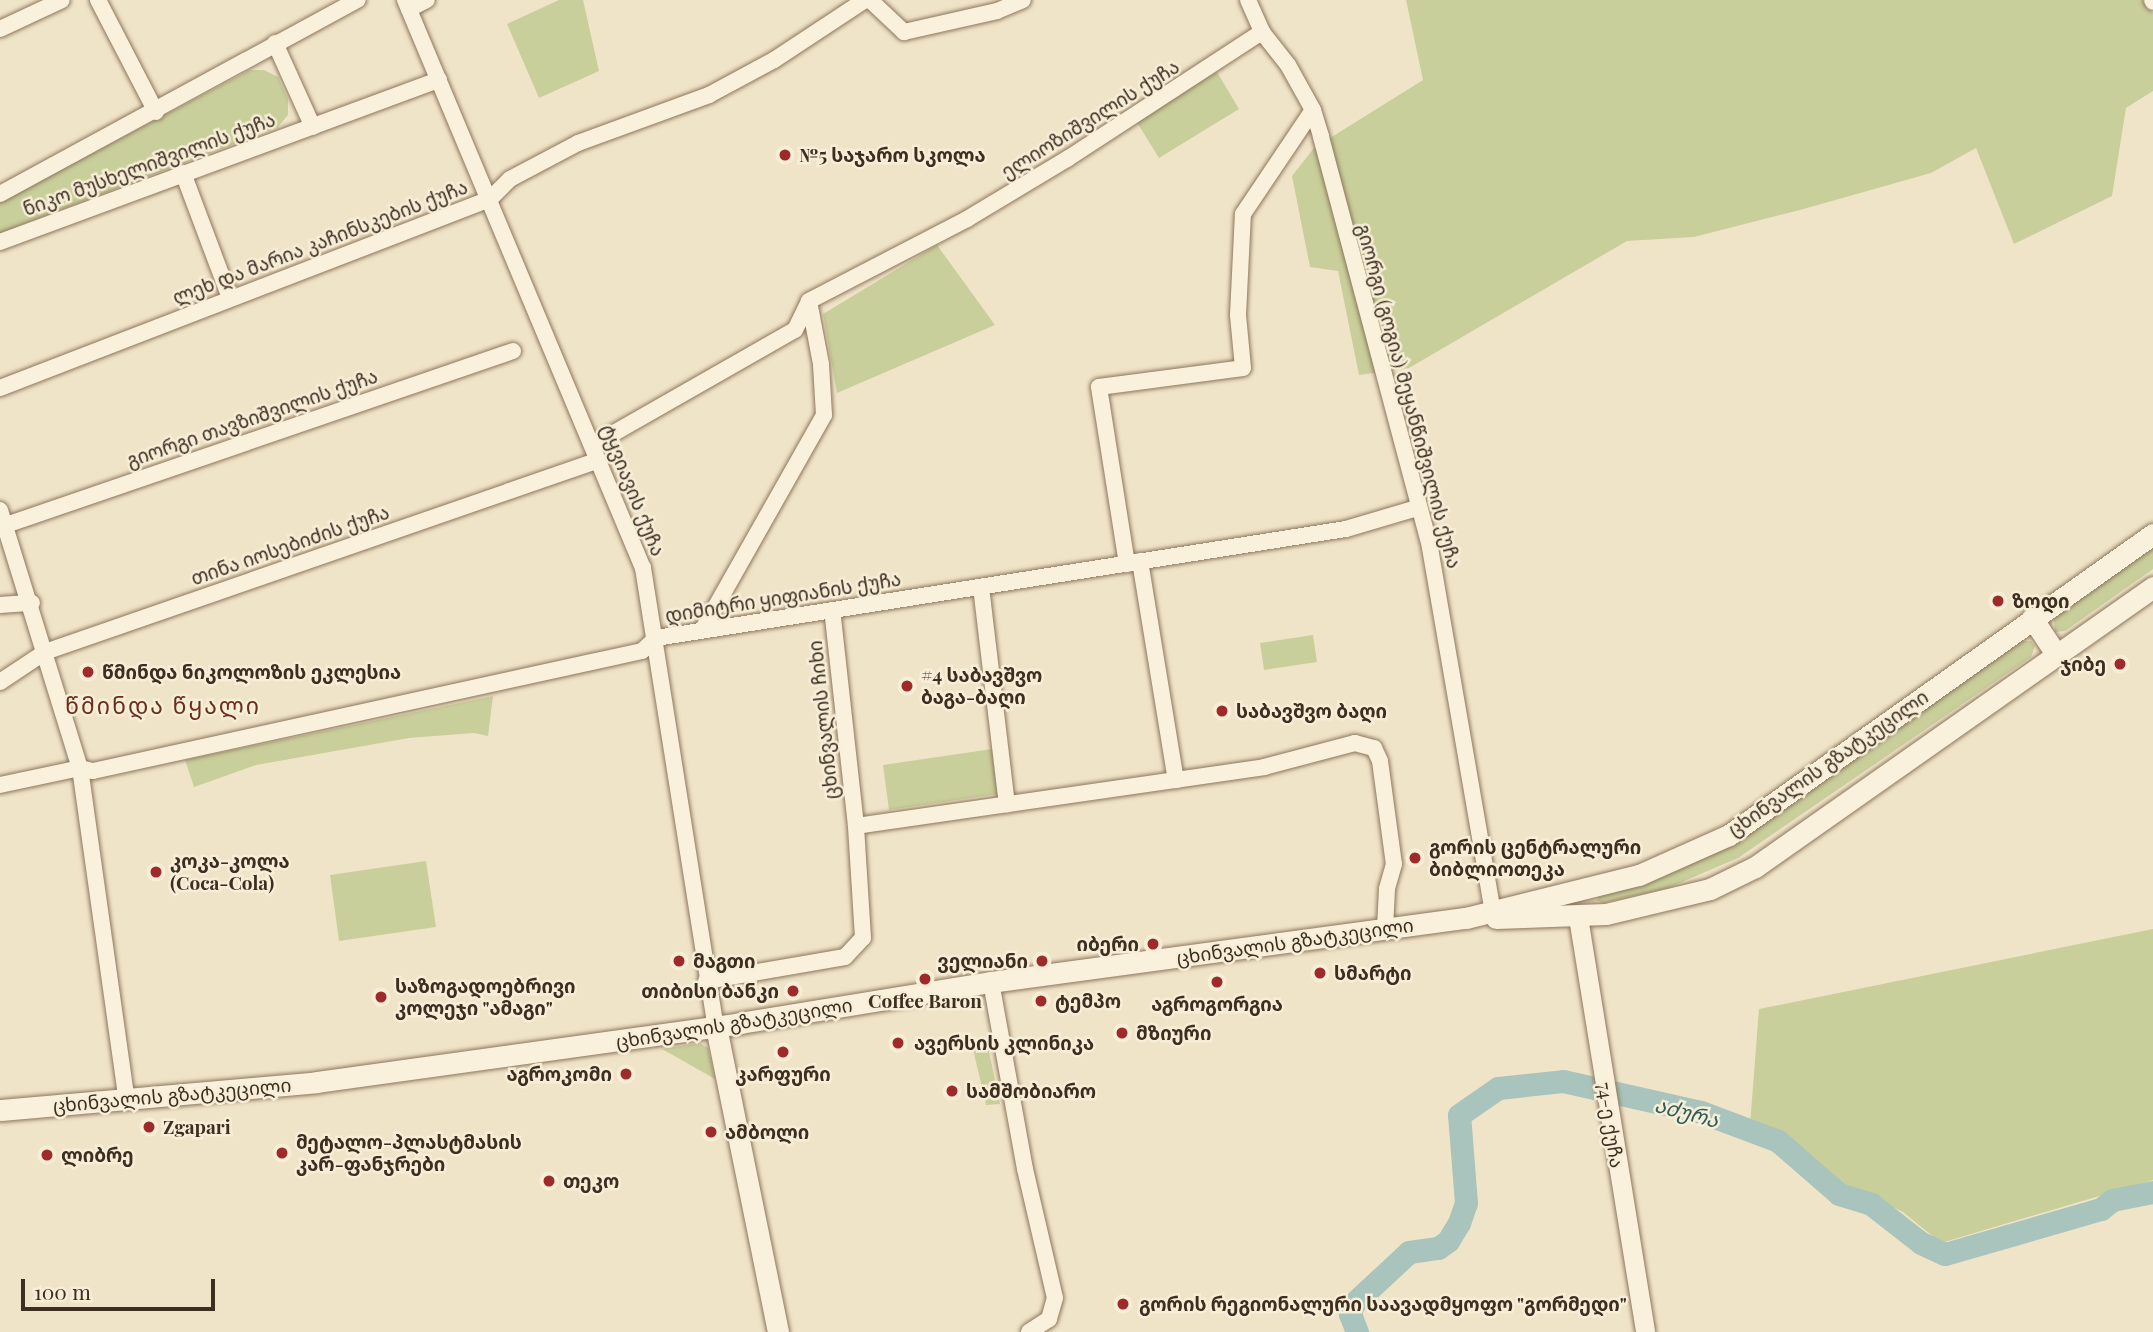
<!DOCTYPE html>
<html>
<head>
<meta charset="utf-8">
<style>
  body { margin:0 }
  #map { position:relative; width:2153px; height:1332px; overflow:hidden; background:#f0e4c8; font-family:"Playfair Display","Noto Sans Georgian",serif }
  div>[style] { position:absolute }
  .green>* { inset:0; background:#c9cf9b }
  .river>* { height:23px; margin:-11.5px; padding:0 11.5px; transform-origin:11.5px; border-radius:11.5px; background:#a9c4bc }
  .roads { filter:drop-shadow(0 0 2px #8d765c) drop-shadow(0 0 2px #8d765c) }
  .minor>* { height:16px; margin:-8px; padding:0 8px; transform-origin:8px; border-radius:8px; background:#faf1dc }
  .tertiary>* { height:19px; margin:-9.5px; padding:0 9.5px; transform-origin:9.5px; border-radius:9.5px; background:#faf1dc }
  .secondary>* { height:21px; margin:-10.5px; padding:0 10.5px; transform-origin:10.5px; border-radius:10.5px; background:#faf1dc }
  .dots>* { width:19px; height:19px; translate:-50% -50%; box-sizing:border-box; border:4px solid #f7eed8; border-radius:50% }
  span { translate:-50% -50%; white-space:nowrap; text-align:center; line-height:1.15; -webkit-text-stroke:5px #f7eed8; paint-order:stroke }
  .street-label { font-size:19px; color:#3d2e20 }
  .poi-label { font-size:19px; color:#3d2e20; font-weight:700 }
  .left { translate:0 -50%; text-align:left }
  .right { translate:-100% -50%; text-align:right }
  .water-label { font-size:21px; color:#2f5d5a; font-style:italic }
  .quarter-label { font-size:23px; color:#6b2e1e; letter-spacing:2px }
  .scale { position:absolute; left:21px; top:1279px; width:194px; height:32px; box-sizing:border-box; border:4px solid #3d2e20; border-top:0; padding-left:9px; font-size:21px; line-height:24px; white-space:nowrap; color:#3d2e20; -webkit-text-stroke:5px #f7eed8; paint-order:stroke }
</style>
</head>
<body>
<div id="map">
  <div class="green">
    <div style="clip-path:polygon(559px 0,583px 0,599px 71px,539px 98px,507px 24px)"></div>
    <div style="clip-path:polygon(1406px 0,2143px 0,2153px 13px,2153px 91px,2126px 108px,2112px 196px,2014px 244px,1976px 148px,1931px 173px,1800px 210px,1694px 237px,1627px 241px,1409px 368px,1359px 375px,1338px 271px,1310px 267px,1292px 176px,1314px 148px,1423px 80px)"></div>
    <div style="clip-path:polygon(250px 70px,264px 70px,278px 77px,288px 99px,288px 115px,278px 127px,0 233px,0 202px)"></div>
    <div style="clip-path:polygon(1217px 72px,1239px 109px,1159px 158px,1136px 121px)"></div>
    <div style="clip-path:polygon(937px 245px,995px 325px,837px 393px,823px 314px)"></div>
    <div style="clip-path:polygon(2153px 548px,2153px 569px,2065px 631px,2055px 632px,2054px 616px)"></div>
    <div style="clip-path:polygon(1313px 635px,1317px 662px,1264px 670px,1260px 643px)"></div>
    <div style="clip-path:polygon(2021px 641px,2031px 641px,2035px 646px,2031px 657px,1738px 858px,1668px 888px,1603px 903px,1597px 900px,1600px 893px,1727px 846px)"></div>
    <div style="clip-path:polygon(493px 696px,488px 736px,474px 733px,409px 738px,256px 765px,194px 787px,185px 760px)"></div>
    <div style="clip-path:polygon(992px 749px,997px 794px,889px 810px,883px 765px)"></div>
    <div style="clip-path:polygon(426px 861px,436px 927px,339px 941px,330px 875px)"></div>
    <div style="clip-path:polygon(2153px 929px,2153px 1180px,1941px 1243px,1903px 1212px,1844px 1184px,1782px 1135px,1750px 1125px,1759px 1009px)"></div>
    <div style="clip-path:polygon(700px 1043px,708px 1048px,715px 1079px,662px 1049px)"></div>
    <div style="clip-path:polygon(988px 1047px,1000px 1104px,986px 1105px,973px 1049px)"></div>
  </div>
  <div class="river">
    <div style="left:1357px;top:1332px;width:19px;rotate:-111deg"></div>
    <div style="left:1350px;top:1314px;width:10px;rotate:-73deg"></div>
    <div style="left:1353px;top:1304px;width:76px;rotate:-42.9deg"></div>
    <div style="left:1409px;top:1252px;width:29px;rotate:-8deg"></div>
    <div style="left:1438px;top:1248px;width:12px;rotate:-35deg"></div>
    <div style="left:1448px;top:1241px;width:21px;rotate:-59deg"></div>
    <div style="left:1459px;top:1223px;width:21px;rotate:-71deg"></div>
    <div style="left:1466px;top:1203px;width:88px;rotate:-94.5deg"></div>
    <div style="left:1459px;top:1115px;width:47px;rotate:-34.7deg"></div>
    <div style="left:1498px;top:1088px;width:65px;rotate:-6.1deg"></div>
    <div style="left:1563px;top:1081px;width:141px;rotate:12.7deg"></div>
    <div style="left:1701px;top:1112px;width:82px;rotate:20.6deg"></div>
    <div style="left:1778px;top:1141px;width:81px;rotate:41deg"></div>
    <div style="left:1839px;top:1194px;width:34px;rotate:17deg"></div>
    <div style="left:1871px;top:1204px;width:63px;rotate:38deg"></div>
    <div style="left:1921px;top:1243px;width:26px;rotate:25deg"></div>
    <div style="left:1945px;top:1254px;width:162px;rotate:-16.1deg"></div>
    <div style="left:2101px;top:1209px;width:14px;rotate:-39deg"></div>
    <div style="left:2112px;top:1200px;width:42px;rotate:-11deg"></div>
  </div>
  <div class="roads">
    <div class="minor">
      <div style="left:98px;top:0;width:126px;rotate:62.6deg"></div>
      <div style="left:405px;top:0;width:616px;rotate:67.27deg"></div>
      <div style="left:643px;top:568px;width:465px;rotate:81deg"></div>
      <div style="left:870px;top:0;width:47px;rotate:43.3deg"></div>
      <div style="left:904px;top:32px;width:95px;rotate:-12.7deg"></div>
      <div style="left:997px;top:11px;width:28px;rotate:-23deg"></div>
      <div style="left:1248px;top:0;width:35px;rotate:66deg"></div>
      <div style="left:1262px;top:32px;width:42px;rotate:51.8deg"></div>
      <div style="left:1288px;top:65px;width:51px;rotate:60.9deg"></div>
      <div style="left:1313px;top:110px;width:28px;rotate:73deg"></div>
      <div style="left:1321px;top:137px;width:425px;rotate:75.1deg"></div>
      <div style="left:1430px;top:548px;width:368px;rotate:80.2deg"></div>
      <div style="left:2152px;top:0;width:2px;rotate:63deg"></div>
      <div style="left:409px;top:9px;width:20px;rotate:-27deg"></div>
      <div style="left:0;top:29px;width:68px;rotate:-25.1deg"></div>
      <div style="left:275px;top:43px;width:92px;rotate:65.7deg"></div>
      <div style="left:183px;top:173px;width:134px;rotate:69.4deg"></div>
      <div style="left:0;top:194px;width:407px;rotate:-28.5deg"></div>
      <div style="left:0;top:242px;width:468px;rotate:-20.3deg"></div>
      <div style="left:809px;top:301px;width:178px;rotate:-27.4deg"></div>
      <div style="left:967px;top:219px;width:117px;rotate:-31deg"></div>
      <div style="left:1067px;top:159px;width:233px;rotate:-33.1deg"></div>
      <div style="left:0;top:388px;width:525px;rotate:-21.09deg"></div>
      <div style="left:490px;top:199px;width:28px;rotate:-45deg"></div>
      <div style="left:510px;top:179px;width:77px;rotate:-27.9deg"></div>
      <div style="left:578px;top:143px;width:140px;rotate:-20.1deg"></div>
      <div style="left:709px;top:95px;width:74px;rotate:-28.3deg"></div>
      <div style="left:774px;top:60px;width:109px;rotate:-33.4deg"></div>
      <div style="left:593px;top:445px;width:232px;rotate:-29.7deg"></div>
      <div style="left:795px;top:330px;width:32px;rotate:-64deg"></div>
      <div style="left:0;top:510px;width:270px;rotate:72.8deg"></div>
      <div style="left:80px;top:768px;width:336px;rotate:82deg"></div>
      <div style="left:6px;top:525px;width:536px;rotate:-18.94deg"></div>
      <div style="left:1140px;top:561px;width:222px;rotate:80.7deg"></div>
      <div style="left:1127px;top:564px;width:179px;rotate:-99deg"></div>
      <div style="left:1099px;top:387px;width:145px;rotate:-7.5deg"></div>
      <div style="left:1243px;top:368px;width:53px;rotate:-95.4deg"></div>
      <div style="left:1238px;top:315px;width:101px;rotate:-87.2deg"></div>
      <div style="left:1243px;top:214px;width:125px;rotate:-56.1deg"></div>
      <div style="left:981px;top:587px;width:219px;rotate:83.2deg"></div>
      <div style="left:0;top:605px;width:32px;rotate:-4deg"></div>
      <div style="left:703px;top:629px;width:246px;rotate:-60.5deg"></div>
      <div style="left:824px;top:415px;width:51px;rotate:-93.4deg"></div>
      <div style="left:821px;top:364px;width:64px;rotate:-100.8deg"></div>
      <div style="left:0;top:682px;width:54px;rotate:-33.7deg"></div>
      <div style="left:45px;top:652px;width:586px;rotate:-19.11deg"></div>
      <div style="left:0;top:785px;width:82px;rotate:-12deg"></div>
      <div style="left:80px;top:768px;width:13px;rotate:13deg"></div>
      <div style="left:93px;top:771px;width:562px;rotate:-12.33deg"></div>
      <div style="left:642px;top:651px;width:19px;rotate:-43deg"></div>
      <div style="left:656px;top:638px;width:699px;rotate:-8.98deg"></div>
      <div style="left:1346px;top:529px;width:74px;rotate:-16.5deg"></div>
      <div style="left:856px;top:826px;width:412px;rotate:-8.2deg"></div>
      <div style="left:1264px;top:767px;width:94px;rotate:-14.8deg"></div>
      <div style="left:1355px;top:743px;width:20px;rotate:15deg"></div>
      <div style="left:1374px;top:748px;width:14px;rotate:65deg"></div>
      <div style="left:1380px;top:761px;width:104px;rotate:82.3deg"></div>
      <div style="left:1394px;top:864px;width:26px;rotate:106deg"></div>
      <div style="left:1387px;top:889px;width:40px;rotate:92.9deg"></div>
      <div style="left:706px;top:981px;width:141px;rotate:-9.8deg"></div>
      <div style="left:845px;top:957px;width:26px;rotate:-47deg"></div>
      <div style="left:863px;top:938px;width:112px;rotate:-93.6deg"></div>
      <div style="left:856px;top:826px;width:217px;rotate:-96.3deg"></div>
      <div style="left:991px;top:982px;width:190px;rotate:79.7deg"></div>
      <div style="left:1025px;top:1169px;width:132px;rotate:76.9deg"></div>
      <div style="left:1055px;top:1298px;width:22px;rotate:106deg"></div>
      <div style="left:1049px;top:1319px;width:24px;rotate:147deg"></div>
    </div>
    <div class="tertiary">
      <div style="left:1578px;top:917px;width:420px;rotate:80.8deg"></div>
    </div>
    <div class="secondary">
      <div style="left:2032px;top:618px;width:43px;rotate:56.3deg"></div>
      <div style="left:1496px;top:918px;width:110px;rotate:-2.1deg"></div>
      <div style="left:1606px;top:914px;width:107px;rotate:-13.5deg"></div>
      <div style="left:1710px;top:889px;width:50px;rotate:-26.1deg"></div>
      <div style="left:1755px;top:867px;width:487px;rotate:-35.1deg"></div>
      <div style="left:716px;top:1027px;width:311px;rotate:78.5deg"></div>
      <div style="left:0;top:1110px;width:318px;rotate:-5deg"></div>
      <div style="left:317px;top:1082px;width:427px;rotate:-7.9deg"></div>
      <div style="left:740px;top:1023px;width:254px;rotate:-9.3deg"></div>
      <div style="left:991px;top:982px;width:479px;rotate:-7.7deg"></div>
      <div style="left:1466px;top:918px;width:178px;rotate:-14deg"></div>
      <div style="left:1639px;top:875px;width:98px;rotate:-24deg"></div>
      <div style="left:1729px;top:835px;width:520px;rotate:-35.37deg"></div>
    </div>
  </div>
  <div class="dots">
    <div style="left:785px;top:155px;background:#9e2a2b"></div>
    <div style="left:1998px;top:601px;background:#9e2a2b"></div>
    <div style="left:2120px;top:664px;background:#9e2a2b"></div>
    <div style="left:88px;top:672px;background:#9e2a2b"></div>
    <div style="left:907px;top:686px;background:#9e2a2b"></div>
    <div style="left:1222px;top:711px;background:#9e2a2b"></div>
    <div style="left:1415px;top:858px;background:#9e2a2b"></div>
    <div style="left:156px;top:872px;background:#9e2a2b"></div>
    <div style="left:1153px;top:944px;background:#9e2a2b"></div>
    <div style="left:679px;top:961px;background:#9e2a2b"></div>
    <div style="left:1042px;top:961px;background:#9e2a2b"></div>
    <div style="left:1320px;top:973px;background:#9e2a2b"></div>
    <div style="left:925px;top:979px;background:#9e2a2b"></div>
    <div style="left:1217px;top:982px;background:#9e2a2b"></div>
    <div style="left:793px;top:991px;background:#9e2a2b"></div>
    <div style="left:381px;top:997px;background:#9e2a2b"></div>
    <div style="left:1041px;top:1001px;background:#9e2a2b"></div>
    <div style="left:1122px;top:1033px;background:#9e2a2b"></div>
    <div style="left:898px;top:1043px;background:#9e2a2b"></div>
    <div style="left:783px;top:1052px;background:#9e2a2b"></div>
    <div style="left:626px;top:1074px;background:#9e2a2b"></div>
    <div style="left:952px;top:1091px;background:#9e2a2b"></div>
    <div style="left:149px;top:1127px;background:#9e2a2b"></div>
    <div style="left:711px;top:1132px;background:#9e2a2b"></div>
    <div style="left:282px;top:1153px;background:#9e2a2b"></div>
    <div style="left:47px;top:1155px;background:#9e2a2b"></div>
    <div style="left:549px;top:1181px;background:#9e2a2b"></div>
    <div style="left:1123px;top:1304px;background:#9e2a2b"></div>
  </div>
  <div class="street-label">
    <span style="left:1090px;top:119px;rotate:-32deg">ელიოზიშვილის ქუჩა</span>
    <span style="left:149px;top:164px;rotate:-20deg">ნიკო მუსხელიშვილის ქუჩა</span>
    <span style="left:320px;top:242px;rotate:-21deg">ლეხ და მარია კაჩინსკების ქუჩა</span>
    <span style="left:1409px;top:396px;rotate:75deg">გიორგი (გოგია) მეყანწიშვილის ქუჩა</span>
    <span style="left:252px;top:418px;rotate:-19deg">გიორგი თავზიშვილის ქუჩა</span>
    <span style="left:633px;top:490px;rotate:68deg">ტყვიავის ქუჩა</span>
    <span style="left:290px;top:545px;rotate:-19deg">თინა იოსებიძის ქუჩა</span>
    <span style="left:783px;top:597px;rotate:-9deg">დიმიტრი ყიფიანის ქუჩა</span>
    <span style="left:823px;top:720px;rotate:-96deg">ცხინვალის ჩიხი</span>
    <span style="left:1828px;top:763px;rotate:-35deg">ცხინვალის გზატკეცილი</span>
    <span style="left:1295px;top:941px;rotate:-8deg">ცხინვალის გზატკეცილი</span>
    <span style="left:734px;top:1023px;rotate:-9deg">ცხინვალის გზატკეცილი</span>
    <span style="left:172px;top:1095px;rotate:-5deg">ცხინვალის გზატკეცილი</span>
    <span style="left:1611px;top:1125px;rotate:81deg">74-ე ქუჩა</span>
  </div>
  <div class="poi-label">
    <span class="left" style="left:799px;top:155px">№5 საჯარო სკოლა</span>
    <span class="left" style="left:2012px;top:601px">ზოდი</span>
    <span class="right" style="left:2106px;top:664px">ჯიბე</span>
    <span class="left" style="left:102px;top:672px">წმინდა ნიკოლოზის ეკლესია</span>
    <span class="left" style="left:921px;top:686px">#4 საბავშვო<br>ბაგა-ბაღი</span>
    <span class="left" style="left:1236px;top:711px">საბავშვო ბაღი</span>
    <span class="left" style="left:1429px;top:858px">გორის ცენტრალური<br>ბიბლიოთეკა</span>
    <span class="left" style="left:170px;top:872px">კოკა-კოლა<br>(Coca-Cola)</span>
    <span class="right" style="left:1139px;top:944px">იბერი</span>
    <span class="left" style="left:693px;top:961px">მაგთი</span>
    <span class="right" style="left:1028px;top:961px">ველიანი</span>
    <span class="left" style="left:1334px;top:973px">სმარტი</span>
    <span class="left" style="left:395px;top:997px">საზოგადოებრივი<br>კოლეჯი "ამაგი"</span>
    <span class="right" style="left:779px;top:991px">თიბისი ბანკი</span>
    <span style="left:925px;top:1001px">Coffee Baron</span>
    <span class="left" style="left:1055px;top:1001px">ტემპო</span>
    <span style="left:1217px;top:1004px">აგროგორგია</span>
    <span class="left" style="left:1136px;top:1033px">მზიური</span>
    <span class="left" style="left:914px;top:1043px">ავერსის კლინიკა</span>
    <span class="right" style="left:612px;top:1074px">აგროკომი</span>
    <span style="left:783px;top:1074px">კარფური</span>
    <span class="left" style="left:966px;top:1091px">სამშობიარო</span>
    <span class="left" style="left:163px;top:1127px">Zgapari</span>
    <span class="left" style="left:725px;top:1132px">ამბოლი</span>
    <span class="left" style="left:296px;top:1153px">მეტალო-პლასტმასის<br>კარ-ფანჯრები</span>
    <span class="left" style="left:61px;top:1155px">ლიბრე</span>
    <span class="left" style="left:563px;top:1181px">თეკო</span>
    <span class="left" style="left:1139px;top:1304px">გორის რეგიონალური საავადმყოფო "გორმედი"</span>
  </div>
  <div class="water-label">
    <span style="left:1687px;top:1111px;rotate:15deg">აძურა</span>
  </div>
  <div class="quarter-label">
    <span style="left:163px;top:705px">წმინდა წყალი</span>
  </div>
  <div class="scale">100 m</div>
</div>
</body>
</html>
